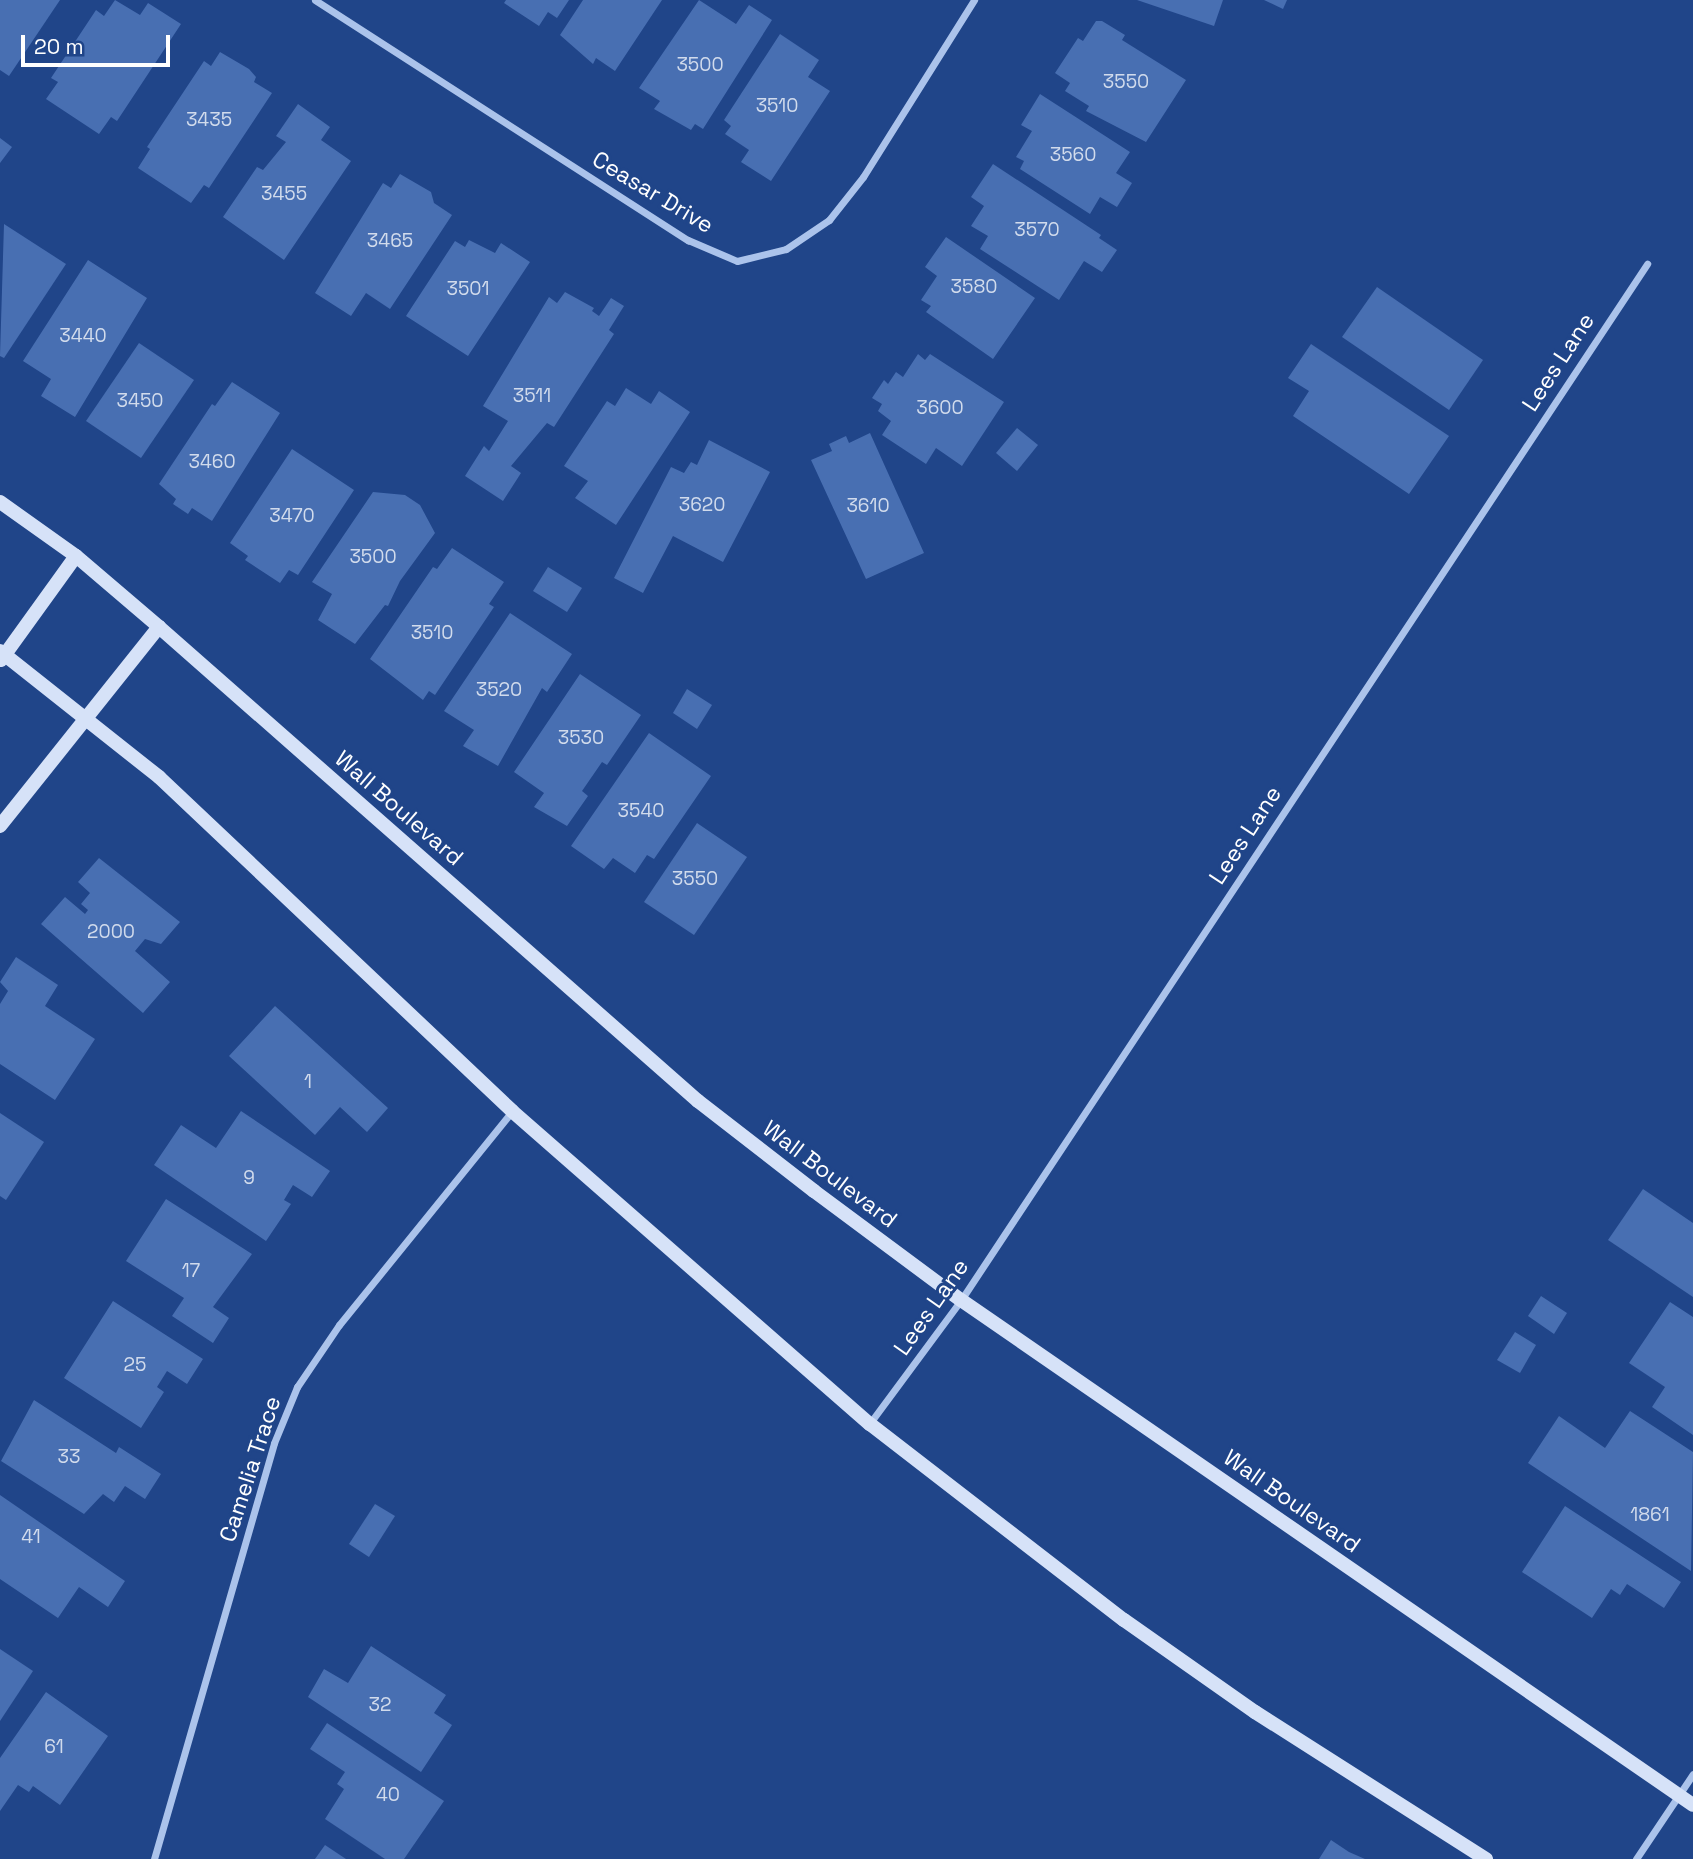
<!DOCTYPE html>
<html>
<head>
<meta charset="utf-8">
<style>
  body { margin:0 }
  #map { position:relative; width:1693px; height:1859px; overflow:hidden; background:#204589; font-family:"Space Grotesk",sans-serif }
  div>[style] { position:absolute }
  .building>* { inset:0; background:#486fb2 }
  .street>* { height:7px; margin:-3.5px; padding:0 3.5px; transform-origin:3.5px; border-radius:3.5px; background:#abc3eb }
  .secondary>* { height:14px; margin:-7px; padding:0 7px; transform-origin:7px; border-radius:7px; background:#d6e2f8 }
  span { translate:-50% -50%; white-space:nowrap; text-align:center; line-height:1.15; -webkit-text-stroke:6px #204589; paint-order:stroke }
  .number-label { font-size:19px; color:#d1dbec }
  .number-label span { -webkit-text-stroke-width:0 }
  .street-label { font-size:23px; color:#fff }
  .scale { position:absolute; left:21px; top:35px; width:149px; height:32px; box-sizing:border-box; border:4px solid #fff; border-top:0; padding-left:9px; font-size:21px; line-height:24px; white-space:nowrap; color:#fff; -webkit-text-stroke:5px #204589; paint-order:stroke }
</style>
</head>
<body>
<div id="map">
  <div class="building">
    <div style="clip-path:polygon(0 0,60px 0,9px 76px,0 70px)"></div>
    <div style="clip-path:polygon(115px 0,140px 15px,148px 3px,181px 24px,117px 121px,111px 117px,99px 134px,46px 99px,58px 82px,51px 78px,96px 10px,104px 16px)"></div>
    <div style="clip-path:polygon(506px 0,569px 0,557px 18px,548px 12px,539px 26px,504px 3px)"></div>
    <div style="clip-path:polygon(583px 0,662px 0,615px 71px,596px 58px,593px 64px,560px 35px)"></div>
    <div style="clip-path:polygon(699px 0,736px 24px,749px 5px,772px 20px,703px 129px,695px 124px,691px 130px,654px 109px,660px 101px,639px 88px)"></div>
    <div style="clip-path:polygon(1137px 0,1223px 0,1214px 26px)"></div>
    <div style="clip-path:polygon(1264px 0,1287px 0,1283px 9px)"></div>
    <div style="clip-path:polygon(1096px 21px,1102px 21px,1125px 35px,1122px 40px,1186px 80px,1146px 142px,1086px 111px,1089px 106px,1065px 91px,1070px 83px,1055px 73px,1078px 38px,1083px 41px)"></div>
    <div style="clip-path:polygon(780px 34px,819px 60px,808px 77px,830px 91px,771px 181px,741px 162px,749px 150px,725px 134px,731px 126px,724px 120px)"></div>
    <div style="clip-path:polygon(220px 52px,249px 69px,256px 77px,254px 82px,272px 93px,209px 188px,204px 185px,191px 203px,138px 168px,150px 149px,147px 147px,204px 61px,211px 66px)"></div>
    <div style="clip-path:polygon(1040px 94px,1130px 152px,1116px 173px,1132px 183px,1117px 207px,1100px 197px,1090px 214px,1020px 169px,1024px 161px,1016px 157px,1032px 131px,1021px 125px)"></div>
    <div style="clip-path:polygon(298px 104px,330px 127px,321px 140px,351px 161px,284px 260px,223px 217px,257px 167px,263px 170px,286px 142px,276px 136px)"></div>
    <div style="clip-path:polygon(0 138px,12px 147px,0 163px)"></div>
    <div style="clip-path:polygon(993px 164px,1101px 235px,1099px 238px,1117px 250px,1102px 272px,1084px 261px,1059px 300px,980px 249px,988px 236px,971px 226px,984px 206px,971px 197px)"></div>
    <div style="clip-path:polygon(400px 174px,431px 192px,434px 203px,452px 215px,390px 309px,366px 293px,351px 316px,315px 293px,383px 183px,391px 188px)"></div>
    <div style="clip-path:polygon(4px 224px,66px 264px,4px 358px,0 356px)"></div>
    <div style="clip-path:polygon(946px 237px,1035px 298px,993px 359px,926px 312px,931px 306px,921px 300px,937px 276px,925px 267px)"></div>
    <div style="clip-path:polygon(469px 240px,495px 253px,501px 243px,530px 262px,468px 356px,406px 316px,455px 241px,465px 247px)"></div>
    <div style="clip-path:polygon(88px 260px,147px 298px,75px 417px,41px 396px,51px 379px,23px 361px)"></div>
    <div style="clip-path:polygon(1377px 287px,1483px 360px,1449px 410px,1342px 337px)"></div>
    <div style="clip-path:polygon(565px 292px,594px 308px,592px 311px,599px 316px,611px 298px,624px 306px,609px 330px,614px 334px,554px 427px,547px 423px,511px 466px,521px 473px,503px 501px,465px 476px,484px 446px,489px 451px,508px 421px,483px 406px,549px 297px,557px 303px)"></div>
    <div style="clip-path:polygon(139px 343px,194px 380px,141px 458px,86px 421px)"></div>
    <div style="clip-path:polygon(1311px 344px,1449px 436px,1409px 494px,1293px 416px,1309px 391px,1288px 378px)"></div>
    <div style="clip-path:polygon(918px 354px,925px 360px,930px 354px,1004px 402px,962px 466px,936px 448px,926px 464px,882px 435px,891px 421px,878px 411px,882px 404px,872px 398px,884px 380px,888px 384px,896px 372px,903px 377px)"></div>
    <div style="clip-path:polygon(232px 382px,280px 413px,212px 521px,192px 508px,188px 514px,173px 504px,176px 499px,159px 484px,212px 404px,215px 406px)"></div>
    <div style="clip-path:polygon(626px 388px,651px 404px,659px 391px,690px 412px,616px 525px,575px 498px,588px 481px,564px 466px,607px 401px,615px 406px)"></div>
    <div style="clip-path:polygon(1017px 428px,1038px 445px,1017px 471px,996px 453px)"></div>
    <div style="clip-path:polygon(870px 433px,924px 553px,866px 579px,811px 460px,832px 451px,829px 444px,846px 436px,849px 443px)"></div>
    <div style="clip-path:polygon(709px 440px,770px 472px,723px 562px,673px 536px,643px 593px,614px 578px,671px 467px,684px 473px,691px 462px,697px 465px)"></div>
    <div style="clip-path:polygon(292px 449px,354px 490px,298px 575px,289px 570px,280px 583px,245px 560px,248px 556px,230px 543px)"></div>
    <div style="clip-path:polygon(373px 492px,405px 495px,420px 505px,435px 533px,400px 581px,388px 606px,385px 605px,355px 644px,318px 620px,332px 594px,312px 582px)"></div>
    <div style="clip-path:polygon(452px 548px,504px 582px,489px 604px,494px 607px,435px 695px,429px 691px,423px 700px,370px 659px,433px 567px,437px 569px)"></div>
    <div style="clip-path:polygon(548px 567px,582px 588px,567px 612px,533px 591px)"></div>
    <div style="clip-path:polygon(510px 613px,572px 654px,547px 692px,542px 688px,498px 766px,463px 746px,474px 730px,444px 711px)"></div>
    <div style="clip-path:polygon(580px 674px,641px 715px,607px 765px,602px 762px,582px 791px,588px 796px,567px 826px,534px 807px,544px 793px,514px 772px)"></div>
    <div style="clip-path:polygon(687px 689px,712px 705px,697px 729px,673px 713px)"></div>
    <div style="clip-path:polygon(649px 733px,711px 776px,654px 859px,647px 855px,635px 873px,613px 858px,604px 869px,571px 846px)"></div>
    <div style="clip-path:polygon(697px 823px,747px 857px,694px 935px,644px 902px)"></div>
    <div style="clip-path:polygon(99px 858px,180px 922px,161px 944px,145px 939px,135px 951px,170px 982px,143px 1013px,41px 924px,65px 897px,85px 914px,88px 910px,81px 904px,90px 893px,78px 882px)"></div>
    <div style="clip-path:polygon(16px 957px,58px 985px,45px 1006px,95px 1039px,55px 1100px,0 1064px,0 1004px,8px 991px,0 982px)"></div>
    <div style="clip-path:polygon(275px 1006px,388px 1108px,367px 1132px,340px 1107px,315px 1135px,229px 1056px)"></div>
    <div style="clip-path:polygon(241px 1111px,330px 1171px,312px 1197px,293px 1185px,284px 1200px,291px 1204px,266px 1241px,154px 1165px,181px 1125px,216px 1148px)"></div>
    <div style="clip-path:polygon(0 1113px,44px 1142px,6px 1200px,0 1196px)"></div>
    <div style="clip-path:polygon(1643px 1189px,1693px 1223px,1693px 1297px,1608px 1240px)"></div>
    <div style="clip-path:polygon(166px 1199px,252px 1254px,213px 1307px,229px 1318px,213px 1343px,172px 1316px,184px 1298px,126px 1261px)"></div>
    <div style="clip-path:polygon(1541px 1296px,1567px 1313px,1554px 1334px,1528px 1316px)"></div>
    <div style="clip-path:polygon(113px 1301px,203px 1359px,187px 1384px,167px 1371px,157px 1387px,164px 1392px,141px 1428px,64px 1378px)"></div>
    <div style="clip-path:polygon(1670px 1302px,1693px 1317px,1693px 1435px,1652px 1407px,1665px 1387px,1629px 1363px)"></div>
    <div style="clip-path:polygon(1515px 1332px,1536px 1345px,1520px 1373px,1497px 1360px)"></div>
    <div style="clip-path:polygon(34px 1400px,116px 1453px,119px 1447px,161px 1474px,145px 1499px,125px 1486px,114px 1502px,103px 1494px,84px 1514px,1px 1461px)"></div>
    <div style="clip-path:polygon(1630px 1411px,1693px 1452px,1691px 1571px,1528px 1463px,1559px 1416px,1605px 1448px)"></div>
    <div style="clip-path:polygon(0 1495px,125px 1581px,108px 1607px,79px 1587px,58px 1618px,0 1579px)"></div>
    <div style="clip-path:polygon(375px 1504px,395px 1516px,369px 1557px,349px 1544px)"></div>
    <div style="clip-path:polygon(1565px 1506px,1681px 1582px,1664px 1608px,1627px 1584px,1620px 1595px,1611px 1589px,1592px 1618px,1522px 1572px)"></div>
    <div style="clip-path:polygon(371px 1646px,446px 1695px,434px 1713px,452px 1725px,421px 1772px,308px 1697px,324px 1669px,348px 1683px)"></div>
    <div style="clip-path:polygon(0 1649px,33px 1671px,0 1721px)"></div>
    <div style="clip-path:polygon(46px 1692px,108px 1736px,60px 1805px,33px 1786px,29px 1792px,18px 1785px,0 1811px,0 1758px)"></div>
    <div style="clip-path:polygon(327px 1723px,444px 1801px,404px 1859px,385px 1859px,325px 1819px,344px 1789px,337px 1784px,345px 1772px,310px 1749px)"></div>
    <div style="clip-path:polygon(1331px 1840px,1349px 1852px,1365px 1859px,1319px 1859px)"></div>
    <div style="clip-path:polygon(325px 1845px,346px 1859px,315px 1859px)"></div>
  </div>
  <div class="street">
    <div style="left:315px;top:0;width:444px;rotate:32.8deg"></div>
    <div style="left:688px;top:240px;width:53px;rotate:23.2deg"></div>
    <div style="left:737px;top:261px;width:50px;rotate:-13.8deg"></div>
    <div style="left:786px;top:249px;width:52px;rotate:-34deg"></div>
    <div style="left:829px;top:220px;width:55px;rotate:-51.7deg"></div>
    <div style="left:863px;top:177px;width:209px;rotate:-57.9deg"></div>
    <div style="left:870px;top:1423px;width:153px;rotate:-53.5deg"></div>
    <div style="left:961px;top:1300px;width:1243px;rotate:-56.49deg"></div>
    <div style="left:154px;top:1859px;width:433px;rotate:-73.9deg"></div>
    <div style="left:274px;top:1443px;width:61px;rotate:-67.7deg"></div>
    <div style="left:297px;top:1387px;width:75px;rotate:-55.9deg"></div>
    <div style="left:339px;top:1325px;width:275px;rotate:-51deg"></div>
    <div style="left:1636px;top:1859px;width:102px;rotate:-56.2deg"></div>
  </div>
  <div class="secondary">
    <div style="left:0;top:502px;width:93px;rotate:35.4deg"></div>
    <div style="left:76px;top:556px;width:109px;rotate:40.5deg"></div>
    <div style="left:159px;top:627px;width:718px;rotate:41.33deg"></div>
    <div style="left:698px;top:1101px;width:147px;rotate:37.8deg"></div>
    <div style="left:814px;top:1191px;width:183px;rotate:36.6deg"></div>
    <div style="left:961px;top:1300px;width:889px;rotate:34.6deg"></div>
    <div style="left:0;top:651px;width:203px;rotate:38.4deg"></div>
    <div style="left:159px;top:777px;width:486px;rotate:43.4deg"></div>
    <div style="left:512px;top:1111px;width:476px;rotate:41.2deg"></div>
    <div style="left:870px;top:1424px;width:321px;rotate:37.7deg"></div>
    <div style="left:1124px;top:1620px;width:160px;rotate:35.1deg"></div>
    <div style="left:1255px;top:1712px;width:274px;rotate:32.5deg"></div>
    <div style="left:1px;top:660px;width:128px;rotate:-54.2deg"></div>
    <div style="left:0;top:826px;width:255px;rotate:-51.4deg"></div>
  </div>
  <div class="number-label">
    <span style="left:700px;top:65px">3500</span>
    <span style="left:1126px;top:82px">3550</span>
    <span style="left:777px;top:106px">3510</span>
    <span style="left:209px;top:120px">3435</span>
    <span style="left:1073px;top:155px">3560</span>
    <span style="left:284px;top:194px">3455</span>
    <span style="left:1037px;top:230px">3570</span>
    <span style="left:390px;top:241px">3465</span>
    <span style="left:974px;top:287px">3580</span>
    <span style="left:468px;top:289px">3501</span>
    <span style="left:83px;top:336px">3440</span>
    <span style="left:532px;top:396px">3511</span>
    <span style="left:140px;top:401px">3450</span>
    <span style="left:940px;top:408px">3600</span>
    <span style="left:212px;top:462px">3460</span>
    <span style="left:702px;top:505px">3620</span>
    <span style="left:868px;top:506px">3610</span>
    <span style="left:292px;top:516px">3470</span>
    <span style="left:373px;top:557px">3500</span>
    <span style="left:432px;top:633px">3510</span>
    <span style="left:499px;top:690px">3520</span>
    <span style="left:581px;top:738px">3530</span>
    <span style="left:641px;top:811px">3540</span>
    <span style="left:695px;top:879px">3550</span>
    <span style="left:111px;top:932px">2000</span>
    <span style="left:308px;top:1082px">1</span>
    <span style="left:249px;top:1178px">9</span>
    <span style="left:191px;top:1271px">17</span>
    <span style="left:135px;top:1365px">25</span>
    <span style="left:69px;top:1457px">33</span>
    <span style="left:1650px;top:1515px">1861</span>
    <span style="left:31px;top:1537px">41</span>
    <span style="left:380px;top:1705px">32</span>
    <span style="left:54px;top:1747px">61</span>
    <span style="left:388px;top:1795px">40</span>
  </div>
  <div class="street-label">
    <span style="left:653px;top:192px;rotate:31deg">Ceasar Drive</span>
    <span style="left:1558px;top:362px;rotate:-57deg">Lees Lane</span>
    <span style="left:399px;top:808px;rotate:41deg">Wall Boulevard</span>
    <span style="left:1245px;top:835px;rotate:-57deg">Lees Lane</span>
    <span style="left:830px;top:1174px;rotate:37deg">Wall Boulevard</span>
    <span style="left:931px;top:1307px;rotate:-55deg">Lees Lane</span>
    <span style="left:250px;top:1469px;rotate:-72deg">Camelia Trace</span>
    <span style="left:1292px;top:1501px;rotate:35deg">Wall Boulevard</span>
  </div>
  <div class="scale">20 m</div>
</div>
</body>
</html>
